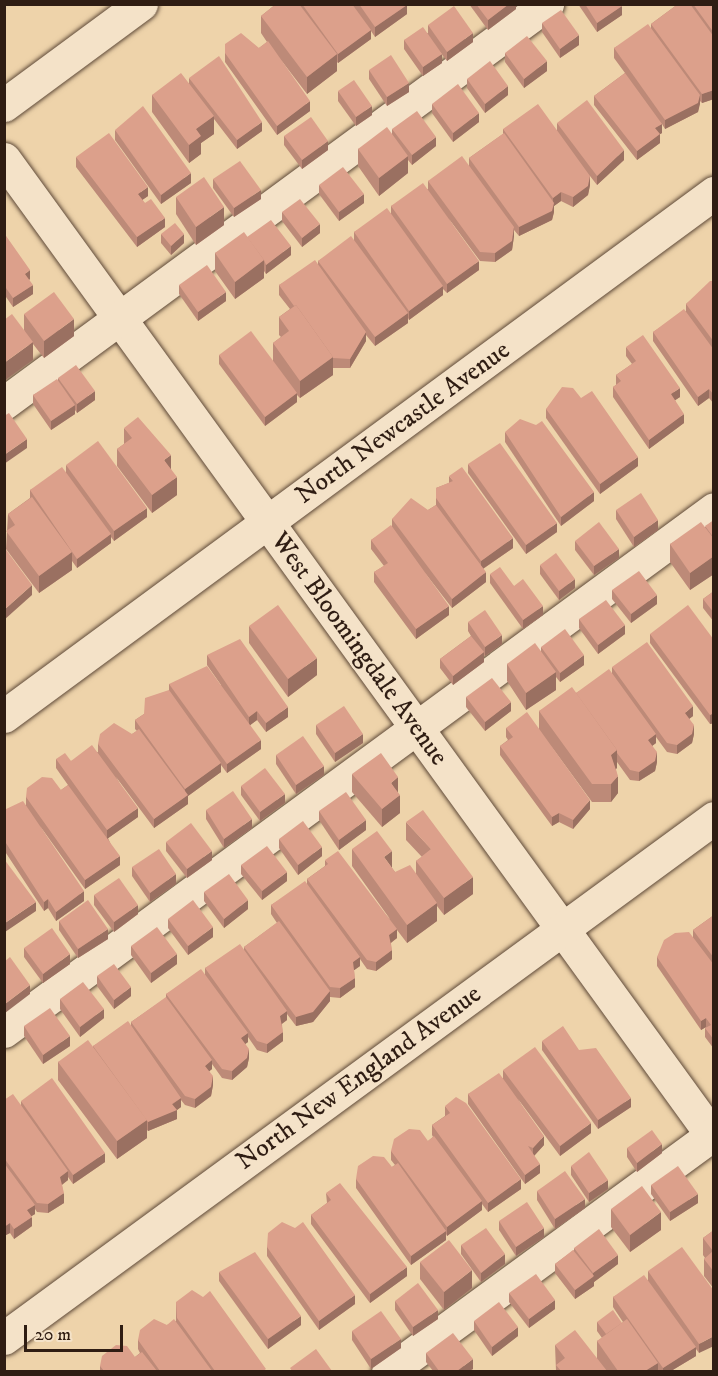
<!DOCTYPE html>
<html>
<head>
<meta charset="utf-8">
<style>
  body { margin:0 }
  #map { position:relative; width:718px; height:1376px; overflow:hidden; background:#eed3aa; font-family:"IM FELL DW Pica",serif }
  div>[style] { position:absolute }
  .roads { filter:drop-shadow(0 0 2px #5f4a39) drop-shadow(0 0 2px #5f4a39) }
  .minor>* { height:33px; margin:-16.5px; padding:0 16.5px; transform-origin:16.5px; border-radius:16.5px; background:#f4e2c8 }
  .wall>* { inset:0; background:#bd8a78 }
  .shaded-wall>* { inset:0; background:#9a7061 }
  .building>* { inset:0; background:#dca08b }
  span { translate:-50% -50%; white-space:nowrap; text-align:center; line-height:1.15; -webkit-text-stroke:4.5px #f4e2c8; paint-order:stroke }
  .street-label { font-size:26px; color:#2f1d13 }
  .frame { position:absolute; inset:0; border:6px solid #2f1d13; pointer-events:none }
  .scale { position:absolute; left:24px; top:1325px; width:99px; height:27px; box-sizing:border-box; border:3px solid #2f1d13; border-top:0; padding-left:8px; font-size:18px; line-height:21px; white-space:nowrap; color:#2f1d13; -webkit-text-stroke:4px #f4e2c8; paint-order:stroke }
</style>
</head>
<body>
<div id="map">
  <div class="roads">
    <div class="minor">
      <div style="left:4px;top:105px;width:170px;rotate:-36.4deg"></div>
      <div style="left:4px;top:159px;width:1209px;rotate:54.05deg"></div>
      <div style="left:4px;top:403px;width:674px;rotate:-36.31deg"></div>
      <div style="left:4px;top:716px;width:882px;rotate:-36.38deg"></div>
      <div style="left:4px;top:1031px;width:881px;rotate:-36.32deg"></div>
      <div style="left:4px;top:1338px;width:880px;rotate:-36.22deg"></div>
      <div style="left:388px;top:1372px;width:404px;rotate:-36.2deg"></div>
    </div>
  </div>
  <div class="wall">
    <div style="clip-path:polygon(276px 4px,407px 4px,407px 14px,375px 37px,371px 31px,371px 39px,338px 63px,337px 62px,337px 71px,307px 94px,281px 60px,310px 111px,277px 135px,225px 62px,225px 44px,259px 48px,267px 42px,261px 33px,261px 16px)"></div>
    <div style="clip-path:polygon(469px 4px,516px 4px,516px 9px,488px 30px)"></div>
    <div style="clip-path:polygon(578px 4px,621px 4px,622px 15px,597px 32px)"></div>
    <div style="clip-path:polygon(678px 4px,714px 4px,714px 99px,702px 103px,700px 101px,698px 112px,665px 129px,662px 124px,662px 133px,660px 134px,660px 143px,637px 160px,594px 105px,594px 96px,625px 73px,614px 58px,614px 48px,651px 28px,651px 24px)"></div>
    <div style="clip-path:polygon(542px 23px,579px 45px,560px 58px,542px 32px)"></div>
    <div style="clip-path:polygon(428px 25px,473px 42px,447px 61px,440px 52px,442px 63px,423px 76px,404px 49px,404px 40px,428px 33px)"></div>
    <div style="clip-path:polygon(505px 53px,547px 71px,524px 88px,505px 62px)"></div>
    <div style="clip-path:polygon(369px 70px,409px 92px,387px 106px,369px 79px)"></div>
    <div style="clip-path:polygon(189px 78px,262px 131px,237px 149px,214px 119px,214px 134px,201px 143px,201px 154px,189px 163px,152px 112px,152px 95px,189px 83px)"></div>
    <div style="clip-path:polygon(467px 79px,508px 95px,485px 113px,467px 88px)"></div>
    <div style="clip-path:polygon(338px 91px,372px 115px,356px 126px,338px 101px)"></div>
    <div style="clip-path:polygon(432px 104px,479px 122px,453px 142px,432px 113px)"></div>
    <div style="clip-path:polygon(557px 123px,624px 160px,597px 185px,590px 176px,590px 185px,588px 195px,573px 207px,561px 201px,554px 206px,554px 212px,552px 220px,519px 236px,514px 230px,514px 236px,512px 250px,495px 262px,480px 261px,449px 219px,479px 270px,447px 293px,443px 289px,443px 295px,409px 320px,408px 318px,408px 323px,375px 346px,366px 335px,366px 341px,350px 368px,333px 368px,333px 375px,300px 398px,297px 395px,297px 402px,265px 426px,219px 364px,219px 355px,273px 361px,273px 343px,281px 337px,279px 335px,279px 317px,290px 309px,279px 295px,279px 285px,318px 265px,318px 261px,354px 240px,354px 232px,391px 213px,391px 206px,428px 189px,428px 181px,469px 166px,469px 158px,503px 134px,503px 129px,557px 130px)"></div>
    <div style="clip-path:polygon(392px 129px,436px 146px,412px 165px,408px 160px,408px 173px,379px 196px,358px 166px,358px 149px,392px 134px)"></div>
    <div style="clip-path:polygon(115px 130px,191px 183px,161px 204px,115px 140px)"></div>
    <div style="clip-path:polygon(284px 136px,328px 150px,302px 169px,284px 145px)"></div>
    <div style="clip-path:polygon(76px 157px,148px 196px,142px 200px,165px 227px,137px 247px,76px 167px)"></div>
    <div style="clip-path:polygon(213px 179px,261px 199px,234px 217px,213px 188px)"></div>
    <div style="clip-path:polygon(319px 185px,364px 203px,339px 221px,319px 194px)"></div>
    <div style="clip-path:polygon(176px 197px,224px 225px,196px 245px,176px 214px)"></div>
    <div style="clip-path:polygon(282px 212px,320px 233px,302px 247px,282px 221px)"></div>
    <div style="clip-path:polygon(4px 233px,30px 279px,29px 280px,33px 294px,13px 307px,6px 297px,4px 299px)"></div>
    <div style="clip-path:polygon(161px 234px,184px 243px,171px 255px,161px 243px)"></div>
    <div style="clip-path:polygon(247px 237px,291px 255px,266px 274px,264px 271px,264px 278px,235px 299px,215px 271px,215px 253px)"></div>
    <div style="clip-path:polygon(714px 281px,714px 404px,709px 398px,698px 406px,653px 341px,653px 332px,686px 311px,686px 304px)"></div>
    <div style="clip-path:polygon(179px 285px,226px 301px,198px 321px,179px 294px)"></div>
    <div style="clip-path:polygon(24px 314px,74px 336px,44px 358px,33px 344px,33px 360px,24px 330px)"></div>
    <div style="clip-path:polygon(626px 347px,680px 397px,675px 400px,684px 423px,649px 449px,613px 397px,613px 387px,616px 385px,616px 375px,632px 364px,626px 356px)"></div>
    <div style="clip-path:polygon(58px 378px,95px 400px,77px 413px,75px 410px,75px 414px,51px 430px,33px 404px,33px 395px,58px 382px)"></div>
    <div style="clip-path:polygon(581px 398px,638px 466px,600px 494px,546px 418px,546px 409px)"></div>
    <div style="clip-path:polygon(124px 428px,171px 469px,177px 495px,152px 513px,117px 466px,117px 449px,124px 444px)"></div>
    <div style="clip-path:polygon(505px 432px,594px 501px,561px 526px,505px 442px)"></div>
    <div style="clip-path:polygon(468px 464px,557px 532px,526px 554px,468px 473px)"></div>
    <div style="clip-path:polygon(66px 465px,147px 517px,114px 541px,111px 537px,111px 543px,77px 568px,72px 561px,72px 570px,39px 593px,6px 549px,8px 514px,30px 498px,30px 490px,66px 473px)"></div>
    <div style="clip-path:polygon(449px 476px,513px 548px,483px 569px,486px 582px,452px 608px,425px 573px,449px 615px,416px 639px,374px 582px,374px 572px,384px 566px,371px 549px,371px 540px,392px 527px,392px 519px,428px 510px,436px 505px,436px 488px,449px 483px)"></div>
    <div style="clip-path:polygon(616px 510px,658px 530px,634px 547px,616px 519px)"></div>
    <div style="clip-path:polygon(714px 520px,714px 574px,690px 590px,670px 562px,670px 544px,705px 527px)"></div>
    <div style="clip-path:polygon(575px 541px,619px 558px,594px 575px,575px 550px)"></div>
    <div style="clip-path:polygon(540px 565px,575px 588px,559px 600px,540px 574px)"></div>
    <div style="clip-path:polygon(490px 574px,514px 586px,543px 615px,523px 629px,490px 583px)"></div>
    <div style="clip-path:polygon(612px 590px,657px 604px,631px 623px,612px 599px)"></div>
    <div style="clip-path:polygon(714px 591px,714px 622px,703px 608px,703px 599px)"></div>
    <div style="clip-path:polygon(579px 619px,625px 634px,598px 654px,579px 628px)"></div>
    <div style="clip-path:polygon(468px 622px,502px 644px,485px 656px,484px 655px,484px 662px,453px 685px,440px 668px,440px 659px,471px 636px,468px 631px)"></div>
    <div style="clip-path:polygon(249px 626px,317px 675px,288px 697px,249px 643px)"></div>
    <div style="clip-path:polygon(650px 634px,714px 640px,714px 723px,710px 724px,650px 643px)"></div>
    <div style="clip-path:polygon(541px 647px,584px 665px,560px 682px,556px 677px,556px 690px,526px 710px,507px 681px,507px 664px,541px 651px)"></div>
    <div style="clip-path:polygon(207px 655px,288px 717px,266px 732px,257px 720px,250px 725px,261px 749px,227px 773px,221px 765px,221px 772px,188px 796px,188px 804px,154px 828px,116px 777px,138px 817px,108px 838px,120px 865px,85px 889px,40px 826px,84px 901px,56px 921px,48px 908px,44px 911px,4px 850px,4px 810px,26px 805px,26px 797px,61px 790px,68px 785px,56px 768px,56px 759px,71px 761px,98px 752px,98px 744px,132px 734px,137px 731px,135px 729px,135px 720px,144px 714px,169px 691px,169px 684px,221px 685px,207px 665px)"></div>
    <div style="clip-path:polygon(612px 667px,693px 716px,689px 719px,694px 734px,692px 743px,677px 754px,667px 752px,656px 737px,656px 743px,652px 746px,657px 762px,655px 771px,639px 781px,630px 780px,617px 762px,617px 768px,616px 769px,618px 793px,611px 802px,592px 802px,551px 746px,590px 809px,573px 829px,559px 822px,552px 826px,500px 755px,500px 746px,508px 740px,506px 737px,506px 728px,539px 729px,539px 711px,576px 693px,612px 673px)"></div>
    <div style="clip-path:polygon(466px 697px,511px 711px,485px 731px,466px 707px)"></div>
    <div style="clip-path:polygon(316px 725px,363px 743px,335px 762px,316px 734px)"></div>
    <div style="clip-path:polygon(276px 755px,324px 775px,296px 794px,276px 764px)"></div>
    <div style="clip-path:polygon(352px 774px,398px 793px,400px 813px,382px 827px,352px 792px)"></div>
    <div style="clip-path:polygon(241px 786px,285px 803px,260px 821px,241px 795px)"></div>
    <div style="clip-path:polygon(206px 810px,252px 828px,224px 848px,206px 819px)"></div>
    <div style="clip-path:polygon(319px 811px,366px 830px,339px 850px,319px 820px)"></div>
    <div style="clip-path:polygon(406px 822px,473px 894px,444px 915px,437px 906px,437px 921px,407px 943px,397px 930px,397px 938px,391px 943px,392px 959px,376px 971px,367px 969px,360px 959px,360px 966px,354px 970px,355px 987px,340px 998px,330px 997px,330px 1001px,313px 1022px,296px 1026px,287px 1014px,287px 1020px,282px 1024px,283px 1041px,267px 1053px,257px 1050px,248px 1037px,248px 1042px,245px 1044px,249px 1058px,247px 1067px,232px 1080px,222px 1078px,212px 1064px,212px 1069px,209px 1071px,213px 1085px,211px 1096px,195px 1108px,185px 1105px,181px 1100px,181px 1107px,177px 1110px,177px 1119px,148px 1131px,147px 1130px,147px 1138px,117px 1159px,58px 1080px,58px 1062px,93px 1048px,93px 1046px,131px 1026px,131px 1022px,166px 998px,166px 994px,205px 975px,205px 968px,244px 950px,244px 947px,277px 923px,271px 914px,271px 905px,307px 884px,307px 879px,325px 866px,325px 860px,390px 919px,352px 866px,352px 849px,392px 868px,395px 872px,416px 875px,416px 861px,422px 857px,406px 840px)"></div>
    <div style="clip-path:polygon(279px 839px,322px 856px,298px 875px,279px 848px)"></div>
    <div style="clip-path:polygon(166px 842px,212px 860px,187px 878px,166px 851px)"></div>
    <div style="clip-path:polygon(241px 865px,287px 881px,262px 900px,241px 874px)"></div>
    <div style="clip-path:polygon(132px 867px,176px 884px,150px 902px,132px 876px)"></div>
    <div style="clip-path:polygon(204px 892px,248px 909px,224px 928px,204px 901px)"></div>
    <div style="clip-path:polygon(94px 895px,138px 914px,114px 932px,94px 905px)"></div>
    <div style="clip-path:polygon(714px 915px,714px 1049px,705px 1037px,705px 1028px,706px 1027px,701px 1030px,657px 966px,657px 957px,693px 937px,693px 930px)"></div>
    <div style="clip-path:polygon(168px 919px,213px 937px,188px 955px,168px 928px)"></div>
    <div style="clip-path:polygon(59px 921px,108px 939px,78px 958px,59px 930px)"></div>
    <div style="clip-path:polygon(131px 946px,177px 964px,151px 983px,131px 955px)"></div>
    <div style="clip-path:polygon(24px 948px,70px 964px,43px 983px,24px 957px)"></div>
    <div style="clip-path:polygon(97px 976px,131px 996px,114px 1009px,97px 986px)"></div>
    <div style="clip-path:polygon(60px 999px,104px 1018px,80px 1037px,60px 1009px)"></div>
    <div style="clip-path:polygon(24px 1026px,70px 1046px,43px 1064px,24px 1036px)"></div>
    <div style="clip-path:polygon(542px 1041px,631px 1107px,598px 1129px,542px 1050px)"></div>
    <div style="clip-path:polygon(503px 1070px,591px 1133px,560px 1156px,518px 1099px,544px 1145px,534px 1156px,540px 1173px,525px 1184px,468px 1104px,468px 1094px,503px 1078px)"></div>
    <div style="clip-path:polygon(4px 1100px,21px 1105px,21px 1101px,105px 1162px,73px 1184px,68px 1177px,68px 1180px,62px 1185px,64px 1203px,48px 1213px,37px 1212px,35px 1209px,35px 1214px,31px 1216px,32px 1226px,14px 1239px,10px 1233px,4px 1236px)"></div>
    <div style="clip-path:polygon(445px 1106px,521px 1189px,488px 1212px,482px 1204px,482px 1210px,447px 1236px,446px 1234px,446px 1240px,411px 1265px,356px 1188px,356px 1179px,392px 1167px,395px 1165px,391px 1160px,391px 1151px,428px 1141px,433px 1137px,432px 1135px,432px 1125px,445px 1116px)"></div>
    <div style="clip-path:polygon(627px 1148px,662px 1153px,637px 1172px,627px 1157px)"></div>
    <div style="clip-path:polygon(571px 1166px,608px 1189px,589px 1202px,571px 1175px)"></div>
    <div style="clip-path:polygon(651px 1185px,698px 1203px,670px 1221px,651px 1194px)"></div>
    <div style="clip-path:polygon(537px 1191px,585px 1208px,555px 1229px,537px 1200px)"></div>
    <div style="clip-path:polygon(326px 1193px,407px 1276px,370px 1303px,311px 1224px,311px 1215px,327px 1203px)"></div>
    <div style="clip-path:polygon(611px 1209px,661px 1230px,630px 1252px,611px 1227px)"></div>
    <div style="clip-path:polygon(499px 1221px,544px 1237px,516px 1256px,499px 1230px)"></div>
    <div style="clip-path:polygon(295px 1228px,355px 1304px,319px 1330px,267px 1256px,267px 1247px)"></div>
    <div style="clip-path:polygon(714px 1230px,714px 1289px,704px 1276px,704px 1259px,705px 1258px,703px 1255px,703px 1238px)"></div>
    <div style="clip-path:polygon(461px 1245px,505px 1264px,481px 1282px,461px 1254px)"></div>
    <div style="clip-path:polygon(574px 1248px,618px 1264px,594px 1282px,594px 1286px,575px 1299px,555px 1273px,555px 1264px,574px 1250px)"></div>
    <div style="clip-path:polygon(420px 1262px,472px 1288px,444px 1310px,420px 1279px)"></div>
    <div style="clip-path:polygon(648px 1271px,714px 1291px,699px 1353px,696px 1349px,696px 1356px,671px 1371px,659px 1371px,658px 1370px,658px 1371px,556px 1371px,555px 1345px,597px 1359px,597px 1341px,602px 1338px,597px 1331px,597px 1322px,622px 1323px,623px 1322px,613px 1307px,613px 1297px,648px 1280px)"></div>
    <div style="clip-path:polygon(219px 1272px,301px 1325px,268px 1349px,219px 1281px)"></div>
    <div style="clip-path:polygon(509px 1293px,555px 1309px,529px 1328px,509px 1302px)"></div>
    <div style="clip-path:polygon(395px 1301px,438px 1319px,413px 1336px,395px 1310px)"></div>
    <div style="clip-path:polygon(176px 1302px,266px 1371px,100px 1371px,100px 1366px,135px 1357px,140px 1353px,138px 1349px,138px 1340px,167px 1325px,176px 1321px)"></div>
    <div style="clip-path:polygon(474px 1321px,518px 1336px,492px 1356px,474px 1330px)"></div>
    <div style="clip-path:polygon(352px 1331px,401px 1348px,371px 1369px,352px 1340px)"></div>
    <div style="clip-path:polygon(426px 1353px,473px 1369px,469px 1371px,433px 1371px,426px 1362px)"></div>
  </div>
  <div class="shaded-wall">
    <div style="clip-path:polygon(509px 4px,516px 4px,516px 9px,488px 30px,488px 20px)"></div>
    <div style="clip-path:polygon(407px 5px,407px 14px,375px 37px,375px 27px)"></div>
    <div style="clip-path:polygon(622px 6px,622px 15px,597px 32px,597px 23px)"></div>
    <div style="clip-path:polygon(371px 30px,371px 39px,338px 63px,338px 54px)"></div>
    <div style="clip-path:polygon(473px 33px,473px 42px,447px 61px,447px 52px)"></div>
    <div style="clip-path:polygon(579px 35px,579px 45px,560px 58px,560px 49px)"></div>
    <div style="clip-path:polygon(337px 54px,337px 71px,307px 94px,307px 77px)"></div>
    <div style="clip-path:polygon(442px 54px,442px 63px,423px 76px,423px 67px)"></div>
    <div style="clip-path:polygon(547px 61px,547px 71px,524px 88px,524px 79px)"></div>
    <div style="clip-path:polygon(409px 83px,409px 92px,387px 106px,387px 97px)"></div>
    <div style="clip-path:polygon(508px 86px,508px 95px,485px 113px,485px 104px)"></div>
    <div style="clip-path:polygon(714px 90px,714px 99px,702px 103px,702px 94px)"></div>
    <div style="clip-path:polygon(700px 95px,700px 104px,698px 112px,665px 129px,665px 120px)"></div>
    <div style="clip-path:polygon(310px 101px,310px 111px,277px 135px,277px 126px)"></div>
    <div style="clip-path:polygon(372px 106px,372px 115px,356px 126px,356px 117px)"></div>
    <div style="clip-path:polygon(479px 113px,479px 122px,453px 142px,453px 133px)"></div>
    <div style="clip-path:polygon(214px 116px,214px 134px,201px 143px,201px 154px,189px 163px,189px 145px,196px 129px)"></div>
    <div style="clip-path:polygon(262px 122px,262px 131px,237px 149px,237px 140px)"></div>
    <div style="clip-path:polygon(662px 124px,662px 133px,655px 137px,655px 128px)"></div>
    <div style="clip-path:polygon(660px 134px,660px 143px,637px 160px,637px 151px)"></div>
    <div style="clip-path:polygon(436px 137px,436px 146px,412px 165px,412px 155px)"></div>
    <div style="clip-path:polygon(328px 141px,328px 150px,302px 169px,302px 160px)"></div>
    <div style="clip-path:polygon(624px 150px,624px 160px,597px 185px,597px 176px)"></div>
    <div style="clip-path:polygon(408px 156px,408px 173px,379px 196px,379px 178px)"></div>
    <div style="clip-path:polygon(191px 173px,191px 183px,161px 204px,161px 195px)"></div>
    <div style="clip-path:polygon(590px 176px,590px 185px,588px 195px,573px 207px,573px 197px)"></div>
    <div style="clip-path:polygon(148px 187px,148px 196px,138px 203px,138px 194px)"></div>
    <div style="clip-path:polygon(261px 190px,261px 199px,234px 217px,234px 208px)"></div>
    <div style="clip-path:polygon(561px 192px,561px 201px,554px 206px,554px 212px,552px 220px,519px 236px,519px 227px,553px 206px,553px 198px)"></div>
    <div style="clip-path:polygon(364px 194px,364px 203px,339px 221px,339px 212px)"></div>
    <div style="clip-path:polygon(224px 207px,224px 225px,196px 245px,196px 227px)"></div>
    <div style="clip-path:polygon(165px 218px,165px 227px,137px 247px,137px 237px)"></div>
    <div style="clip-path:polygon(320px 224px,320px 233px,302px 247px,302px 238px)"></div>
    <div style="clip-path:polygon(514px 227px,514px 236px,512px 250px,495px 262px,495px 253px)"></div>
    <div style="clip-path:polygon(184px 234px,184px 243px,171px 255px,171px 246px)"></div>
    <div style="clip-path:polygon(291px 246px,291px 255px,266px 274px,266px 265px)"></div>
    <div style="clip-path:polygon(264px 260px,264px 278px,235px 299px,235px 282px)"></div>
    <div style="clip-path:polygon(479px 261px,479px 270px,447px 293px,447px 284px)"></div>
    <div style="clip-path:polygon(30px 270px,30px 279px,25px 283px,25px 274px)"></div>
    <div style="clip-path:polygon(33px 285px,33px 294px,13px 307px,13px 298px)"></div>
    <div style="clip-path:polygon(443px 286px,443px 295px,409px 320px,409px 311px)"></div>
    <div style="clip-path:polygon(6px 288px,6px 297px,4px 299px,4px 290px)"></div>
    <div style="clip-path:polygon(226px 292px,226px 301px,198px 321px,198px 312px)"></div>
    <div style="clip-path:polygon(408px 313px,408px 323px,375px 346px,375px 337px)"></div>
    <div style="clip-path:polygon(74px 319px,74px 336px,44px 358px,44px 341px)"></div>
    <div style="clip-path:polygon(366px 332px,366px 341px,350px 368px,350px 359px)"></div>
    <div style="clip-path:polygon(33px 342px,33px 360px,4px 381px,4px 363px)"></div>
    <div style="clip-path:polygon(333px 357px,333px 375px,300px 398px,300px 381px)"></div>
    <div style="clip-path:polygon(680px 388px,680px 397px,671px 403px,671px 394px)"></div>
    <div style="clip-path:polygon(709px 389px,709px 398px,698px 406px,698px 397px)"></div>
    <div style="clip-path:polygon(95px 391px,95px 400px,77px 413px,77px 404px)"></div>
    <div style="clip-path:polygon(297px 393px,297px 402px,265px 426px,265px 417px)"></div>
    <div style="clip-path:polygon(75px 405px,75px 414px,51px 430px,51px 421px)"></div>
    <div style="clip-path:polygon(684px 414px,684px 423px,649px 449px,649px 440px)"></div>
    <div style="clip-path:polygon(27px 439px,27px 448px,4px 464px,4px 455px)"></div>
    <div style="clip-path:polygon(171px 455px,171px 473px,164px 460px)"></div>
    <div style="clip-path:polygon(638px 457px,638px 466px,600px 494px,600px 484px)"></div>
    <div style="clip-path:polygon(177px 477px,177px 495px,152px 513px,152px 495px)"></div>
    <div style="clip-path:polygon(594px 492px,594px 501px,561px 526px,561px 517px)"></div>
    <div style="clip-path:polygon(147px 508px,147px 517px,114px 541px,114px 531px)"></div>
    <div style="clip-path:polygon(658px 520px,658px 530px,634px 547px,634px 537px)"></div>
    <div style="clip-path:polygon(557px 523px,557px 532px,526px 554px,526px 545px)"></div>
    <div style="clip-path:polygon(111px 534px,111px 543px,77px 568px,77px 559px)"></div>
    <div style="clip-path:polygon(513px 538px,513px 548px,481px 570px,481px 561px)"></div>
    <div style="clip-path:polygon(619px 549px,619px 558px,594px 575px,594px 566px)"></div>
    <div style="clip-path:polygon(72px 552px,72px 570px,39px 593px,39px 576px)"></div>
    <div style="clip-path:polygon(714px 556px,714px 574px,690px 590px,690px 573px)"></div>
    <div style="clip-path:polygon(486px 572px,486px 582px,452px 608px,452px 599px)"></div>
    <div style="clip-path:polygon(575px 579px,575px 588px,559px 600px,559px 591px)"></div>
    <div style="clip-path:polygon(32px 585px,32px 595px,4px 620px,4px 610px)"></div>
    <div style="clip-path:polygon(657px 595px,657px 604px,631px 623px,631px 614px)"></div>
    <div style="clip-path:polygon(449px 606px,449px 615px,416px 639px,416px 629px)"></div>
    <div style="clip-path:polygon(543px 606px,543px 615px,523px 629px,523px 620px)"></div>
    <div style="clip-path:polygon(625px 625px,625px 634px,598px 654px,598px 645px)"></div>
    <div style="clip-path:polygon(502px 635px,502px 644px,485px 656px,485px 647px)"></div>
    <div style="clip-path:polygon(484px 652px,484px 662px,453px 685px,453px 676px)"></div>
    <div style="clip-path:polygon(584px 655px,584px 665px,560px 682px,560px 673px)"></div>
    <div style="clip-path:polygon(317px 658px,317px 675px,288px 697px,288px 679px)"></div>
    <div style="clip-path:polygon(556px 672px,556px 690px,526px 710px,526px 693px)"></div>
    <div style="clip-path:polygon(511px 702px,511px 711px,485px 731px,485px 722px)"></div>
    <div style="clip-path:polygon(693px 706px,693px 716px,685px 722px,685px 713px)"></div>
    <div style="clip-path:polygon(288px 707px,288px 717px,266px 732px,266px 723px)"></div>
    <div style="clip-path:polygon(257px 711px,257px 720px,249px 726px,249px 717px)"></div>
    <div style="clip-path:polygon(714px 713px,714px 723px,710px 724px,710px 715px)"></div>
    <div style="clip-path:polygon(694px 725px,694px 734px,692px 743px,677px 754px,677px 745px)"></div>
    <div style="clip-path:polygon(363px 734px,363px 743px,335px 762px,335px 753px)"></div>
    <div style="clip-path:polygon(656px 734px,656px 743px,648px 749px,648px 740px)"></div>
    <div style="clip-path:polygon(261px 740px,261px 749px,227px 773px,227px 764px)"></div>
    <div style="clip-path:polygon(617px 750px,617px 768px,611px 772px,611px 755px)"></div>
    <div style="clip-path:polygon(657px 752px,657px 762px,655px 771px,639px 781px,639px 772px)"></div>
    <div style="clip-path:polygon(221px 763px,221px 772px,188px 796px,188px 804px,154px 828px,154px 819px,185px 797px,185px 789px)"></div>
    <div style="clip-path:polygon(324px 766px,324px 775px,296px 794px,296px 785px)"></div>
    <div style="clip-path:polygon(618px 776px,618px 793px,611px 802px,611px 784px)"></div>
    <div style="clip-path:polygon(398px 777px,398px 795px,391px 783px)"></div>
    <div style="clip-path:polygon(285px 794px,285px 803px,260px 821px,260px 812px)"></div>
    <div style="clip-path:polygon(400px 795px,400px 813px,382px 827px,382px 809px)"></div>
    <div style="clip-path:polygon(590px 800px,590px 809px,573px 829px,573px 820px)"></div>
    <div style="clip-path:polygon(138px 808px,138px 817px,107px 839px,107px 830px)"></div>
    <div style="clip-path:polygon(559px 813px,559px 822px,552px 826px,552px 817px)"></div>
    <div style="clip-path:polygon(252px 819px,252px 828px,224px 848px,224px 839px)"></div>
    <div style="clip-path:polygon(366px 820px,366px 830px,339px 850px,339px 840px)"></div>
    <div style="clip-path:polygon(322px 847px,322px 856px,298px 875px,298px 865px)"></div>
    <div style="clip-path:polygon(212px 851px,212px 860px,187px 878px,187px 869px)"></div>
    <div style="clip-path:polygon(392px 851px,392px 868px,384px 857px)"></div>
    <div style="clip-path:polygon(120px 856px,120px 865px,85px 889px,85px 880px)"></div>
    <div style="clip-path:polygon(287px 872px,287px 881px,262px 900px,262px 891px)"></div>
    <div style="clip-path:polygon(176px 874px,176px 884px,150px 902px,150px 893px)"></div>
    <div style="clip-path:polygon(473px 877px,473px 894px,444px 915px,444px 898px)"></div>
    <div style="clip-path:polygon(84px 891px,84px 901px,56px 921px,56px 912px)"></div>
    <div style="clip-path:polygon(48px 899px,48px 908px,44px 911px,44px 902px)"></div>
    <div style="clip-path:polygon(248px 900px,248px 909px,224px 928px,224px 919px)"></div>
    <div style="clip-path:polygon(36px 902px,36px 911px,5px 932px,5px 939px,4px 939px,5px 923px)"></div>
    <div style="clip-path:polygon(437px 903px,437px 921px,407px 943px,407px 925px)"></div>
    <div style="clip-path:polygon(138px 905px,138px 914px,114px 932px,114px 922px)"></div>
    <div style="clip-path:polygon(213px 927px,213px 937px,188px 955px,188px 946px)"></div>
    <div style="clip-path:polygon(108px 929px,108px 939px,78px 958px,78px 949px)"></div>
    <div style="clip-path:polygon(397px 929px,397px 938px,389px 944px,389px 935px)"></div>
    <div style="clip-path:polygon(392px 950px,392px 959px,376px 971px,376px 962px)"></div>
    <div style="clip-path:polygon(70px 954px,70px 964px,43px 983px,43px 974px)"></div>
    <div style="clip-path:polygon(177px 954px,177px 964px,151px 983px,151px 973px)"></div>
    <div style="clip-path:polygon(360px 957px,360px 966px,353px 971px,353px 962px)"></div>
    <div style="clip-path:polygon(355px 978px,355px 987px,340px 998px,340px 988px)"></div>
    <div style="clip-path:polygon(30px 985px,30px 994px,5px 1013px,5px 1004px)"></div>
    <div style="clip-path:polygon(131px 987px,131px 996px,114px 1009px,114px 1000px)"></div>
    <div style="clip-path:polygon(330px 991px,330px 1001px,313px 1022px,296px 1026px,296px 1017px)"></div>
    <div style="clip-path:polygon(104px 1009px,104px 1018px,80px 1037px,80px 1027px)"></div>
    <div style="clip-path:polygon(287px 1011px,287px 1020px,280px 1025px,280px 1016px)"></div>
    <div style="clip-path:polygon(706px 1018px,706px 1027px,701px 1030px,701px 1021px)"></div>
    <div style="clip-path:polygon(283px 1032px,283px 1041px,267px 1053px,267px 1044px)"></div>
    <div style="clip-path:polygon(248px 1033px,248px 1042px,241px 1047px,241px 1038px)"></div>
    <div style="clip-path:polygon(70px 1036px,70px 1046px,43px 1064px,43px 1055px)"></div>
    <div style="clip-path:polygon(249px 1049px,249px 1058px,247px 1067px,232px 1080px,232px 1071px)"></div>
    <div style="clip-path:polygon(212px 1060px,212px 1069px,205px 1075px,205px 1066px)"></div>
    <div style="clip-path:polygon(213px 1076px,213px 1085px,211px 1096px,195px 1108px,195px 1099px)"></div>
    <div style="clip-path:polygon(181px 1098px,181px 1107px,177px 1110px,177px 1119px,148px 1131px,148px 1122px)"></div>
    <div style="clip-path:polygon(631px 1098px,631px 1107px,598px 1129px,598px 1120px)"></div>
    <div style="clip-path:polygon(147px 1120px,147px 1138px,117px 1159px,117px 1141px)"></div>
    <div style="clip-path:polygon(591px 1123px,591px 1133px,560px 1156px,560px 1146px)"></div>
    <div style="clip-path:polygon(544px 1136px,544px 1145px,533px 1157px,533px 1148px)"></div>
    <div style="clip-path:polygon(662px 1144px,662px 1153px,637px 1172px,637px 1163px)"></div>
    <div style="clip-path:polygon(105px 1153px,105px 1162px,73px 1184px,73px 1175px)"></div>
    <div style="clip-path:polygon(540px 1164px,540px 1173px,525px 1184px,525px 1175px)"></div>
    <div style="clip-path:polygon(68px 1171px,68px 1180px,60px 1186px,60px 1177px)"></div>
    <div style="clip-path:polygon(521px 1179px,521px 1189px,488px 1212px,488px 1203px)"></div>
    <div style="clip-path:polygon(608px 1180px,608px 1189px,589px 1202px,589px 1193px)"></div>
    <div style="clip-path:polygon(64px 1193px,64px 1203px,48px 1213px,48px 1204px)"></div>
    <div style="clip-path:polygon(698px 1194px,698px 1203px,670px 1221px,670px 1212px)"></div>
    <div style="clip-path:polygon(585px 1199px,585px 1208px,555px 1229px,555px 1219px)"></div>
    <div style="clip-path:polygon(482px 1201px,482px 1210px,447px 1236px,447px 1227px)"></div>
    <div style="clip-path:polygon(35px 1205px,35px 1214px,27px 1219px,27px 1210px)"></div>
    <div style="clip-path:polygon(661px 1212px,661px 1230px,630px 1252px,630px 1235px)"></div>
    <div style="clip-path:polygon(32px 1217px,32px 1226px,14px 1239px,14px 1229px)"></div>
    <div style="clip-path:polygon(10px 1223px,10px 1233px,4px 1236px,4px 1227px)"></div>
    <div style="clip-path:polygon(544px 1228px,544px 1237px,516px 1256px,516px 1247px)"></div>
    <div style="clip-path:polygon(446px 1231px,446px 1240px,411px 1265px,411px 1256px)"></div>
    <div style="clip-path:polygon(505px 1254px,505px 1264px,481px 1282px,481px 1273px)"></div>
    <div style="clip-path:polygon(618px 1255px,618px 1264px,594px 1282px,594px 1286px,575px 1299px,575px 1290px,593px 1277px,593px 1273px)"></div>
    <div style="clip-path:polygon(407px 1267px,407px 1276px,370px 1303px,370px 1294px)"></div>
    <div style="clip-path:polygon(472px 1270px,472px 1288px,444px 1310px,444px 1292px)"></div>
    <div style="clip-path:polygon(355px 1295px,355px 1304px,319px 1330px,319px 1321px)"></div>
    <div style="clip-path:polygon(555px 1300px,555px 1309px,529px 1328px,529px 1319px)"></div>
    <div style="clip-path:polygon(438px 1310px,438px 1319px,413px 1336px,413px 1327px)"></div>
    <div style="clip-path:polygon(301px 1316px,301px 1325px,268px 1349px,268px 1339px)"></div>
    <div style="clip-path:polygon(518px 1327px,518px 1336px,492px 1356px,492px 1347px)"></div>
    <div style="clip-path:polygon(714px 1336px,714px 1346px,699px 1353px,699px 1344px)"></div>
    <div style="clip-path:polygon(401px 1339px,401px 1348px,371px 1369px,371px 1359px)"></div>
    <div style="clip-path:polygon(696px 1347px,696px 1356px,671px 1371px,663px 1371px,663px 1368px)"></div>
    <div style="clip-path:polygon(473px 1359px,473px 1369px,469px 1371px,457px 1371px)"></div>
    <div style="clip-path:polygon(658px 1363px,658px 1371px,645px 1371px)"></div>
  </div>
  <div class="building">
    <div style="clip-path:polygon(276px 4px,299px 4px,337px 54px,307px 77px,261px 16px)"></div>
    <div style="clip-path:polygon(302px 4px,352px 4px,371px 30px,338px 54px)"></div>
    <div style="clip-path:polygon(359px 4px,407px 4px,407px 5px,375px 27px)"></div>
    <div style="clip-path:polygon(476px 4px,509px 4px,488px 20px)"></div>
    <div style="clip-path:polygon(585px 4px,621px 4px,622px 6px,597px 23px)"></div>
    <div style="clip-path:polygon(678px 4px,690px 4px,714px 37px,714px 90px,702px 94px,651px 24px)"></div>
    <div style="clip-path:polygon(693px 4px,714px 4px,714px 33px)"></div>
    <div style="clip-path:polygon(454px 6px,473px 33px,447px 52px,428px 25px)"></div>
    <div style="clip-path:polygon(561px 10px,579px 35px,560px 49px,542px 23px)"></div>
    <div style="clip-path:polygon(648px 24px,700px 95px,698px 103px,665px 120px,614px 48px)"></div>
    <div style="clip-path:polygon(423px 27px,442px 54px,423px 67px,404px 40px)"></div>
    <div style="clip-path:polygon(241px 33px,259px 48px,268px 41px,310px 101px,277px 126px,225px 53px,225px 44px)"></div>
    <div style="clip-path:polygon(527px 36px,547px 61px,524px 79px,505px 53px)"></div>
    <div style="clip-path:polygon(391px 55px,409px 83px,387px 97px,369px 70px)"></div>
    <div style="clip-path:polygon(219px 56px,262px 122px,237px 140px,189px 78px)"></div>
    <div style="clip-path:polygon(490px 61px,508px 86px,485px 104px,467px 79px)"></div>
    <div style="clip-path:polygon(181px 73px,214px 116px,196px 129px,201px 136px,189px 145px,152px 95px)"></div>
    <div style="clip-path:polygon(625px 73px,662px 124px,655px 128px,660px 134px,637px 151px,594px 96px)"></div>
    <div style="clip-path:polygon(354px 80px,372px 106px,356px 117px,338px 91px)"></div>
    <div style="clip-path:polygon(458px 84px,479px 113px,453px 133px,432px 104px)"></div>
    <div style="clip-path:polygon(587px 100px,624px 150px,597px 176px,557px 123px)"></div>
    <div style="clip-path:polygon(538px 104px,590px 176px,588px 186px,573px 197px,561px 192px,553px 198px,503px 129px)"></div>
    <div style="clip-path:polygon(143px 106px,191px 173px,161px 195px,115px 130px)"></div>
    <div style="clip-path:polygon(417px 111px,436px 137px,412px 155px,392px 129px)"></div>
    <div style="clip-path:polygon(311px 117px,328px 141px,302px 160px,284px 136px)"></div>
    <div style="clip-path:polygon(387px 127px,408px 156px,379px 178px,358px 149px)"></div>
    <div style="clip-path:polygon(109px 133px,148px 187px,138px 194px,145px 203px,151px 199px,165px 218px,137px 237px,76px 157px)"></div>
    <div style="clip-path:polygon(504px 133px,554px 203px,552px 211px,519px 227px,469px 158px)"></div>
    <div style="clip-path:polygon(462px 156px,514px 227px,512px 241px,495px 253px,480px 252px,428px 181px)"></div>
    <div style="clip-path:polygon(240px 161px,261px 190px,234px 208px,213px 179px)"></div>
    <div style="clip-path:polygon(343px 167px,364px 194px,339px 212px,319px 185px)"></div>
    <div style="clip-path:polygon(204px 177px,224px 207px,196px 227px,176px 197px)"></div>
    <div style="clip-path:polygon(423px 183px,479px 261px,447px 284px,391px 206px)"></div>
    <div style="clip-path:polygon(300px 199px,320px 224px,302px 238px,282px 212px)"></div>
    <div style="clip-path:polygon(387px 208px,443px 286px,409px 311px,354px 232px)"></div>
    <div style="clip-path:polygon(271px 220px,291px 246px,266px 265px,264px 260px,247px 237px)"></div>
    <div style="clip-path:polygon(175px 223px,184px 234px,171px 246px,161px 234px)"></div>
    <div style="clip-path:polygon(244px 232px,264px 260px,235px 282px,215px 253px)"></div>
    <div style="clip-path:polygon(4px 233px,30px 270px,25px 274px,33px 285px,13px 298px,6px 288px,4px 290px)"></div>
    <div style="clip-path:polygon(351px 236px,408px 313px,375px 337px,318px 261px)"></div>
    <div style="clip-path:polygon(315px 260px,366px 332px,350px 359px,333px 358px,333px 357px,296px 305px,294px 306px,279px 285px)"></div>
    <div style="clip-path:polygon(207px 265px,226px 292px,198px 312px,179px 285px)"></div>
    <div style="clip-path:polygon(710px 281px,714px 281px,714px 342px,686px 304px)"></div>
    <div style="clip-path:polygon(54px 292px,74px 319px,44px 341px,24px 314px)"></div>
    <div style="clip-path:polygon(296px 305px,333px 357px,300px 381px,273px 343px,289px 331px,279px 317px)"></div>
    <div style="clip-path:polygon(684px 309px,714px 350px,714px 395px,709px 389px,698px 397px,653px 332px)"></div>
    <div style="clip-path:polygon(12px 314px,33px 342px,4px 363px,4px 320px)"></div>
    <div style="clip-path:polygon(251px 331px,297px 393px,265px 417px,219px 355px)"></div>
    <div style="clip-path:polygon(643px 335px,680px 388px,671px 394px,684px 414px,649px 440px,613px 387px,621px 381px,616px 375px,636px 361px,626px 347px)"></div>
    <div style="clip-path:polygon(76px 365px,95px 391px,77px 404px,58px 378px)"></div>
    <div style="clip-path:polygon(57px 379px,75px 405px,51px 421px,33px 395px)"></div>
    <div style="clip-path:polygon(562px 387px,573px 388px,581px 398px,592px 391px,638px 457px,600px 484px,546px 409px)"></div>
    <div style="clip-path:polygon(9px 413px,27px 439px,4px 455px,4px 416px)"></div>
    <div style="clip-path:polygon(138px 417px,171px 455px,164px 460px,177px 477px,152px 495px,117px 449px,132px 438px,124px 428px)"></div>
    <div style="clip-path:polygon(520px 419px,536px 425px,542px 421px,594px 492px,561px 517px,505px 432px)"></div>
    <div style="clip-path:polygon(98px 441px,147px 508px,114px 531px,66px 465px)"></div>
    <div style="clip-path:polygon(500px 443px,557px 523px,526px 545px,468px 464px)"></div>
    <div style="clip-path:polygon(62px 467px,111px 534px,77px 559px,30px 490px)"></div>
    <div style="clip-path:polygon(462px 467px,513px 538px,481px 561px,436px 498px,436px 488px,453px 481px,449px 476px)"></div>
    <div style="clip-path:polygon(641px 493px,658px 520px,634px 537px,616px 510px)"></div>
    <div style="clip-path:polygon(32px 497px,72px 552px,39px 576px,6px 531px,15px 525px,8px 514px)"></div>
    <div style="clip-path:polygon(411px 498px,428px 510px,436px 505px,486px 572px,452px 599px,392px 519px)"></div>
    <div style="clip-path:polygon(714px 520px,714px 538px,705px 526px)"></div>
    <div style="clip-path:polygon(599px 522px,619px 549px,594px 566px,575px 541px)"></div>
    <div style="clip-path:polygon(701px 522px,714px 539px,714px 556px,690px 573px,670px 544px)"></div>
    <div style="clip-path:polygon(391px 525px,449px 606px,416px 629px,374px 572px,388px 563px,371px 540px)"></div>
    <div style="clip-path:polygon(4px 547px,32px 585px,4px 610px)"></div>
    <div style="clip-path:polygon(556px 553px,575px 579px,559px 591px,540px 565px)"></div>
    <div style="clip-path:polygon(500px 567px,514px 586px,523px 579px,543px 606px,523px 620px,490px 574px)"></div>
    <div style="clip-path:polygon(639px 571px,657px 595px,631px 614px,612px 590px)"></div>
    <div style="clip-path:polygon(714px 591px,714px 613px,703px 599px)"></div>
    <div style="clip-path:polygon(606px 600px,625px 625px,598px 645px,579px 619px)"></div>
    <div style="clip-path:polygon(278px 605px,317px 658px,288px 679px,249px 626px)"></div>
    <div style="clip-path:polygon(688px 605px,714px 640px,714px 713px,710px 715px,650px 634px)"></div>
    <div style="clip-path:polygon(485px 610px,502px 635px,485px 647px,468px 622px)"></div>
    <div style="clip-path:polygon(565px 629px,584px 655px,560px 673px,541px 647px)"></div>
    <div style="clip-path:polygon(471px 636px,484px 652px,453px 676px,440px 659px)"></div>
    <div style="clip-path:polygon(240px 639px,288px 707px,266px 723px,257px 711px,249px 717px,207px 655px)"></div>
    <div style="clip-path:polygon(647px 642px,693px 706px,685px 713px,694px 725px,692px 734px,677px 745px,667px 743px,612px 667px)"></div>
    <div style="clip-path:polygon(535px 643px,556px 672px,526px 693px,507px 664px)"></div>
    <div style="clip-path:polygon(207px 666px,261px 740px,227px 764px,169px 684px)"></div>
    <div style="clip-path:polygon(609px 669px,656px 734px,648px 740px,657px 752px,655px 761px,639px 772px,630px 770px,617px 753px,617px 750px,576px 693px)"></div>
    <div style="clip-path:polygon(492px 678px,511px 702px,485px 722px,466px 697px)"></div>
    <div style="clip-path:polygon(572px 687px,617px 750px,611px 755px,618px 776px,611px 784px,592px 784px,539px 711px)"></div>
    <div style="clip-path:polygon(169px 690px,221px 763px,185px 789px,135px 720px,144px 714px,145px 698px)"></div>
    <div style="clip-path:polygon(344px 706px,363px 734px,335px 753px,316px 725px)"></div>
    <div style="clip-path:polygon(527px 712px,590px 800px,573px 820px,559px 813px,552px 817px,500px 746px,513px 737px,506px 728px)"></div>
    <div style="clip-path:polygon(114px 723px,132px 734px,139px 729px,188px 795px,154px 819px,98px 744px,100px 734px)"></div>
    <div style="clip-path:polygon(303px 736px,324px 766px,296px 785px,276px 755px)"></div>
    <div style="clip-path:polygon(92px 745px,138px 808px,107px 830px,56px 759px,65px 753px,71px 761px)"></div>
    <div style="clip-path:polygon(381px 753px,398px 777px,391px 783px,400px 795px,382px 809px,352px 774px)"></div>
    <div style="clip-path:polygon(265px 768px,285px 794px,260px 812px,241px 786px)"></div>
    <div style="clip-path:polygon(42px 777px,52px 778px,61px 790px,68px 785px,120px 856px,85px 880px,26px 797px,27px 788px)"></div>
    <div style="clip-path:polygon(233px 791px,252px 819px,224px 839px,206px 810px)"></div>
    <div style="clip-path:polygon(346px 792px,366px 820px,339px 840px,319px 811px)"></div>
    <div style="clip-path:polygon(23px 801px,84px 891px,56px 912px,48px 899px,44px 902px,4px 840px,4px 810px)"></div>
    <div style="clip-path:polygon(423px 810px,473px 877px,444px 898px,416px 861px,431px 849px,406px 822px)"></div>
    <div style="clip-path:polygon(303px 821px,322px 847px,298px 865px,279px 839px)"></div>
    <div style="clip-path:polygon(191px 823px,212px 851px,187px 869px,166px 842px)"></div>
    <div style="clip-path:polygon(377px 831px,392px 851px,384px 857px,395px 872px,410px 865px,437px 903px,407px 925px,352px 849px)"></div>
    <div style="clip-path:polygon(267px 846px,287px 872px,262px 891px,241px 865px)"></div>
    <div style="clip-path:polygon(159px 849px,176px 874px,150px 893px,132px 867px)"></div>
    <div style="clip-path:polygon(338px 851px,397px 929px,389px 935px,392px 950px,376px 962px,367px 960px,307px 879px,328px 864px,325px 860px)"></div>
    <div style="clip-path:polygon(4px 859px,36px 902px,5px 923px,4px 923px)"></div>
    <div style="clip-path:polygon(229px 874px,248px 900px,224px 919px,204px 892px)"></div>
    <div style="clip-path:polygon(119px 878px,138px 905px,114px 922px,94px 895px)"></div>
    <div style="clip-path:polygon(305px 881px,360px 957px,353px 962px,355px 978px,340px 988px,330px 987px,271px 905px)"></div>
    <div style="clip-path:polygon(88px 900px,108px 929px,78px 949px,59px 921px)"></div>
    <div style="clip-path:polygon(193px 900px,213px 927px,188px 946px,168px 919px)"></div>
    <div style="clip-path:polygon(714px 915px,714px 958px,693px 930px)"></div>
    <div style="clip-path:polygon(279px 921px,330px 991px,313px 1012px,296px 1017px,244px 947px)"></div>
    <div style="clip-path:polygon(157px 927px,177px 954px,151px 973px,131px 946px)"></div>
    <div style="clip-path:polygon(52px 928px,70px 954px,43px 974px,24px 948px)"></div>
    <div style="clip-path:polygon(689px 932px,714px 965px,714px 1040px,705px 1028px,711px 1025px,706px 1018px,701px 1021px,657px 957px,664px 940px,675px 933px)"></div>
    <div style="clip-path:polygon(240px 944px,287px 1011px,280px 1016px,283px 1032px,267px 1044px,257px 1041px,205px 968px)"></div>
    <div style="clip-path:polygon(10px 957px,30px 985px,5px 1004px,4px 962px)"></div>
    <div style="clip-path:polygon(114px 964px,131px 987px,114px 1000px,97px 976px)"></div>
    <div style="clip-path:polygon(201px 969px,248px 1033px,241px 1038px,249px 1049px,247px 1058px,232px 1071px,222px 1069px,166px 994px)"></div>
    <div style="clip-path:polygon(83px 982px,104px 1009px,80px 1027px,60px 999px)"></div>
    <div style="clip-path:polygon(166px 997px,212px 1060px,205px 1066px,213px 1076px,211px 1087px,195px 1099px,185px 1096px,131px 1022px)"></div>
    <div style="clip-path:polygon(50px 1008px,70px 1036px,43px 1055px,24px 1026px)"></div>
    <div style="clip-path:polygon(128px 1021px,181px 1098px,172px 1104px,177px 1110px,148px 1122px,93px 1046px)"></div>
    <div style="clip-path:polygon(563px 1026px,579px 1050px,596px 1048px,631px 1098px,598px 1120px,542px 1041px)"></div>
    <div style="clip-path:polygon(88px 1040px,147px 1120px,117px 1141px,58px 1062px)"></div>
    <div style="clip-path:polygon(535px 1047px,591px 1123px,560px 1146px,503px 1070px)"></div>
    <div style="clip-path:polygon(499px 1073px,544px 1136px,533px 1148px,528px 1146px,540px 1164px,525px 1175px,468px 1094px)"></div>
    <div style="clip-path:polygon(52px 1078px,105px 1153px,73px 1175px,21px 1101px)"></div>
    <div style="clip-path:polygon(13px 1094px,68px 1171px,60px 1177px,64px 1193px,48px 1204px,37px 1203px,4px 1158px,4px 1100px)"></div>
    <div style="clip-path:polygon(456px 1097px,466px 1103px,521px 1179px,488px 1203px,432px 1125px,450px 1113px,445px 1106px)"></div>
    <div style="clip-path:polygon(409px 1129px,420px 1130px,428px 1141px,434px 1136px,482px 1201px,447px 1227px,391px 1151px,394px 1139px)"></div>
    <div style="clip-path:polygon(652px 1130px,662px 1144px,637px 1163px,627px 1148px)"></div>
    <div style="clip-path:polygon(589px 1152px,608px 1180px,589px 1193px,571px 1166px)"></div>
    <div style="clip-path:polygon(373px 1156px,384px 1157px,392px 1167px,398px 1163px,446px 1231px,411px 1256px,356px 1179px,358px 1166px)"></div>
    <div style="clip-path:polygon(4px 1163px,35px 1205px,27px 1210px,32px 1217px,14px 1229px,10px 1223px,4px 1227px)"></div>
    <div style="clip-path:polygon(678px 1166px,698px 1194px,670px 1212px,651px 1185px)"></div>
    <div style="clip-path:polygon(565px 1171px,585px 1199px,555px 1219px,537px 1191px)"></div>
    <div style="clip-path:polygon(340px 1183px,407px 1267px,370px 1294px,311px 1215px,331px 1200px,326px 1193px)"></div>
    <div style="clip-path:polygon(642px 1186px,661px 1212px,630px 1235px,611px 1209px)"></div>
    <div style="clip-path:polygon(527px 1202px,544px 1228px,516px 1247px,499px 1221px)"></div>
    <div style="clip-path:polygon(282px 1222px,295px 1228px,303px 1222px,355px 1295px,319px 1321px,267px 1247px,268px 1233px)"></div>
    <div style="clip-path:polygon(486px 1228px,505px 1254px,481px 1273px,461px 1245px)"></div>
    <div style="clip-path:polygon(599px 1229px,618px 1255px,593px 1273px,574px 1248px)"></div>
    <div style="clip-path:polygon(714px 1230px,714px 1272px,704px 1259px,713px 1251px,703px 1238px)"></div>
    <div style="clip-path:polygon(449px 1240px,472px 1270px,444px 1292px,420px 1262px)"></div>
    <div style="clip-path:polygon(682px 1247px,714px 1291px,714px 1336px,699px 1344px,648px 1271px)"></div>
    <div style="clip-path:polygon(573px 1250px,594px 1276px,575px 1290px,555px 1264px)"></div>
    <div style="clip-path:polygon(255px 1252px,301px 1316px,268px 1339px,219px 1272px)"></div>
    <div style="clip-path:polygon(536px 1274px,555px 1300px,529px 1319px,509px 1293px)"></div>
    <div style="clip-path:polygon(644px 1275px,696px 1347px,663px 1368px,613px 1297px)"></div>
    <div style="clip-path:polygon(418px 1283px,438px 1310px,413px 1327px,395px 1301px)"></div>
    <div style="clip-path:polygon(192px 1290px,203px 1297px,210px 1291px,266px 1369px,263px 1371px,215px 1371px,177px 1318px,176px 1302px)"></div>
    <div style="clip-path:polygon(499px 1302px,518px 1327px,492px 1347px,474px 1321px)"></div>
    <div style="clip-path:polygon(613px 1310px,622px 1323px,606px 1334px,597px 1322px)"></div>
    <div style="clip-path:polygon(381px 1311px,401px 1339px,371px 1359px,352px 1331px)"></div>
    <div style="clip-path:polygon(154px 1319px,167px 1325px,174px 1319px,212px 1371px,160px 1371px,138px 1340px,140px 1330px)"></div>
    <div style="clip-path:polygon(627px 1319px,658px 1363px,645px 1371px,618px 1371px,597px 1341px)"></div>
    <div style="clip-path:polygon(575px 1330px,607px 1371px,561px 1371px,556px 1365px,565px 1358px,555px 1345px)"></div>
    <div style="clip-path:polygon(453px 1333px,473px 1359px,457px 1371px,439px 1371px,426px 1353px)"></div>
    <div style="clip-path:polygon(116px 1345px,127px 1346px,135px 1357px,142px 1352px,157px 1371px,104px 1371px,100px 1366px,102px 1356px)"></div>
    <div style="clip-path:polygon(316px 1349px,332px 1371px,292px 1371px,290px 1368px)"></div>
  </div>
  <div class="street-label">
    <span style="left:403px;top:423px;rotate:-36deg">North Newcastle Avenue</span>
    <span style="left:359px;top:649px;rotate:54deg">West Bloomingdale Avenue</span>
    <span style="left:359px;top:1078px;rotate:-36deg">North New England Avenue</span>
  </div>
  <div class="frame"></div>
  <div class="scale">20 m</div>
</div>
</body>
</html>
